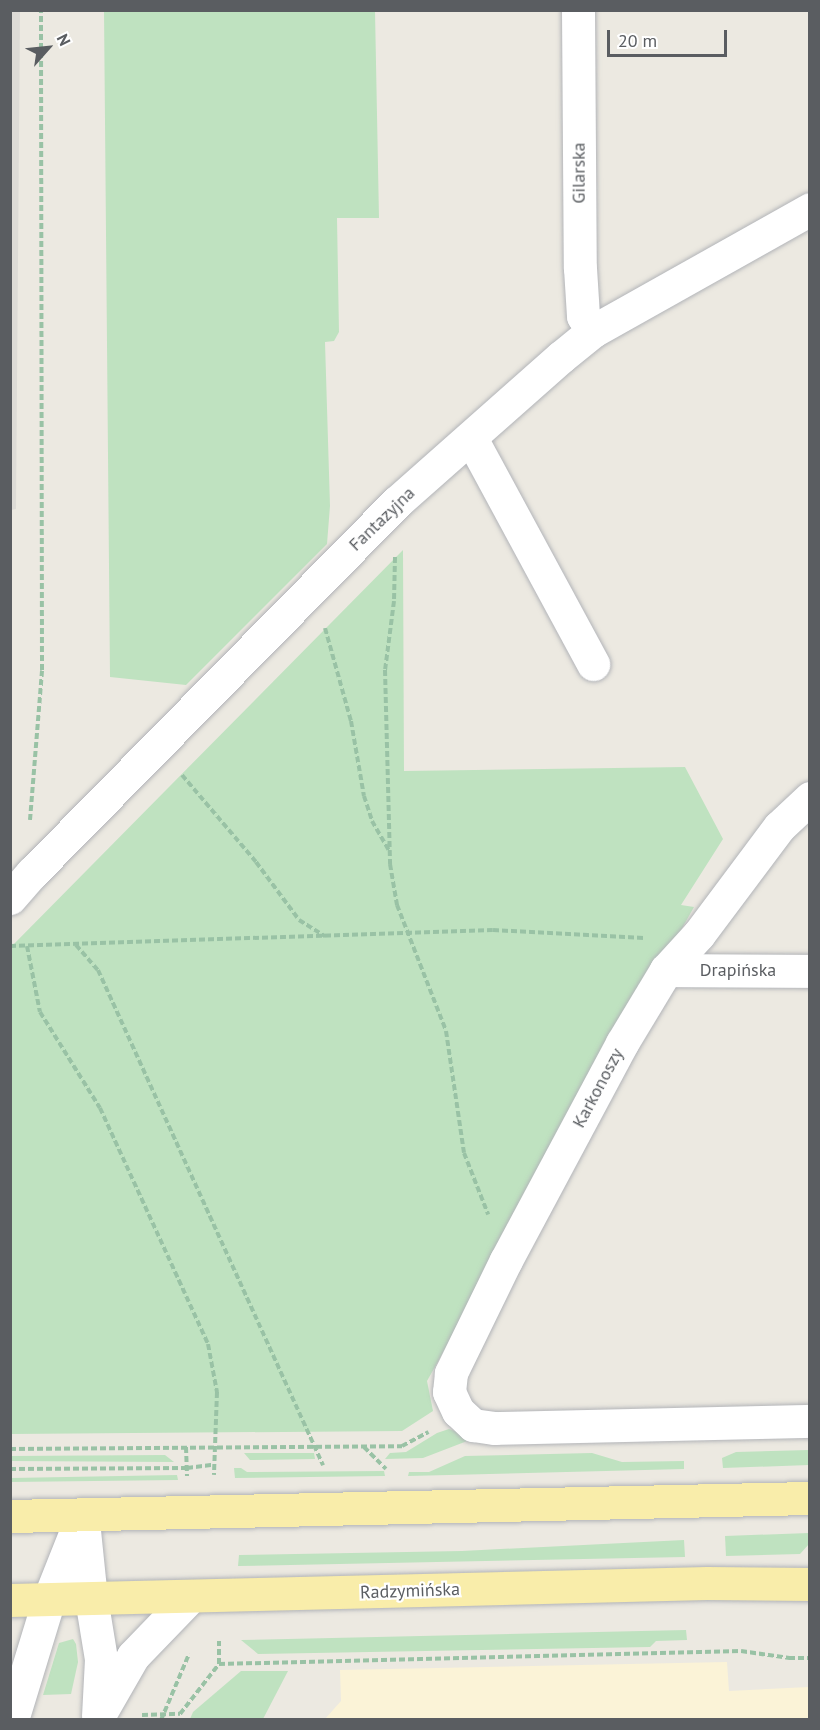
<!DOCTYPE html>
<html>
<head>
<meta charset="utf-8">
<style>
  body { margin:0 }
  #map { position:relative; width:820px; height:1730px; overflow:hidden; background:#ece9e1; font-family:"PT Sans",sans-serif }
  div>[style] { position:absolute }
  .commercial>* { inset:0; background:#fbf3d7 }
  .industrial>* { inset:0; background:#dddbd6 }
  .green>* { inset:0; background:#bfe2c0 }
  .path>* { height:4px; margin-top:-2px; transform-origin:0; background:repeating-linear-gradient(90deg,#99c2a5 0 6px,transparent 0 9px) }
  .roads { filter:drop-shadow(0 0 2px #b2b4b8) drop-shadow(0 0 2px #b2b4b8) }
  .minor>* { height:33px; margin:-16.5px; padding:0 16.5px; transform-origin:16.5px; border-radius:16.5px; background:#fff }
  .major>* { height:33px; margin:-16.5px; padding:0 16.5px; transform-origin:16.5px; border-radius:16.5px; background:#f9edaa }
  span { translate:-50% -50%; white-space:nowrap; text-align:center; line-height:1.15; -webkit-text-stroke:4.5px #fff; paint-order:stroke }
  .street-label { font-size:18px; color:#5a5d61 }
  .frame { position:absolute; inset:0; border:12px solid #5a5d61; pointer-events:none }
  .north { position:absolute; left:18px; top:18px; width:60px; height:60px; -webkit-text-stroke:4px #fff; paint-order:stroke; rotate:63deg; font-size:16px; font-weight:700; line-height:24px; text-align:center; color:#5a5d61 }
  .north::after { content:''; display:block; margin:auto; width:21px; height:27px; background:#5a5d61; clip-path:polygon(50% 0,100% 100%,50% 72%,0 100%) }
  .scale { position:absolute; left:607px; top:30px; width:120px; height:27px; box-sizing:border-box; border:3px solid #5a5d61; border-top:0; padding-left:8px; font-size:18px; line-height:21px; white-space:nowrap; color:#5a5d61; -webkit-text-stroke:4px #fff; paint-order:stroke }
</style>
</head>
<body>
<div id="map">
  <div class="commercial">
    <div style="clip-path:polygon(727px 1662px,729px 1691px,809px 1687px,809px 1719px,325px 1719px,341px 1701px,340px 1670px)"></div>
  </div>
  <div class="industrial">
    <div style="clip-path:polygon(10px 11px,20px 11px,16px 509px,11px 510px)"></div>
  </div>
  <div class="green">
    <div style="clip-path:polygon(104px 11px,375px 11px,379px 218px,337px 218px,339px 332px,334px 341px,325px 342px,330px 506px,327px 544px,186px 685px,110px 677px)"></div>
    <div style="clip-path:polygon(403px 550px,404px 771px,685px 767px,723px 839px,681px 905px,694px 907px,427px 1381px,433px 1411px,402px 1431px,11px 1434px,11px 947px)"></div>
    <div style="clip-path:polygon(449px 1429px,475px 1438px,423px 1458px,385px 1459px,390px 1453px,406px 1452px,437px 1433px)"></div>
    <div style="clip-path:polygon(809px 1450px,809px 1465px,723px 1468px,722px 1458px,736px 1452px)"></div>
    <div style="clip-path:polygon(244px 1453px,314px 1453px,315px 1459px,250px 1460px)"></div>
    <div style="clip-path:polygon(592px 1453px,622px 1462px,684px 1461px,684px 1469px,408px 1476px,409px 1472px,429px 1472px,465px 1456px)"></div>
    <div style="clip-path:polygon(165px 1455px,174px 1462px,10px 1461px,11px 1456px)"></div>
    <div style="clip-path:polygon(234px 1468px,241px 1468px,247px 1472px,384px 1471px,385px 1476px,235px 1478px)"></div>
    <div style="clip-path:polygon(177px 1475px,178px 1480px,10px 1482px,11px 1478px)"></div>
    <div style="clip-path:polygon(809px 1533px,809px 1544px,800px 1554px,726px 1556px,725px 1536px)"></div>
    <div style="clip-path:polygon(684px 1540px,685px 1557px,238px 1566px,239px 1555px,462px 1551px)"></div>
    <div style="clip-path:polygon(686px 1630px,687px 1640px,656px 1641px,650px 1647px,258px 1654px,241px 1640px)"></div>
    <div style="clip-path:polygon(73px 1639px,76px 1644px,78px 1662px,71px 1694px,43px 1695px,59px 1643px)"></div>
    <div style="clip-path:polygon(241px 1671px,288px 1671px,263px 1719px,190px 1719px,193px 1712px)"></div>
  </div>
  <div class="path">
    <div style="left:395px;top:557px;width:44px;rotate:91.3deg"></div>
    <div style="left:394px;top:601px;width:70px;rotate:97.4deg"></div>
    <div style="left:385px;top:670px;width:194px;rotate:88.5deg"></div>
    <div style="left:390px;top:864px;width:42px;rotate:80.3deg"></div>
    <div style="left:397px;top:905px;width:135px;rotate:68.7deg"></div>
    <div style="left:446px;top:1031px;width:123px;rotate:81.6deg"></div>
    <div style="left:464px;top:1153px;width:66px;rotate:68.5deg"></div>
    <div style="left:325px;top:628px;width:97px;rotate:74.4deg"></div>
    <div style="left:351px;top:721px;width:76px;rotate:80.2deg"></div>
    <div style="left:364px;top:796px;width:26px;rotate:72deg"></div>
    <div style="left:372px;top:821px;width:34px;rotate:60deg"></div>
    <div style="left:182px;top:775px;width:114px;rotate:49.6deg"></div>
    <div style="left:256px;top:862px;width:72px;rotate:53.4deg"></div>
    <div style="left:299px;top:920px;width:31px;rotate:32deg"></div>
    <div style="left:30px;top:820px;width:150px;rotate:-85.4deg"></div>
    <div style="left:42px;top:670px;width:660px;rotate:-90.09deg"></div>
    <div style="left:76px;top:945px;width:33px;rotate:49deg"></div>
    <div style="left:98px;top:970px;width:544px;rotate:65.56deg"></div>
    <div style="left:10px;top:946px;width:483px;rotate:-1.9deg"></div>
    <div style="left:493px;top:930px;width:151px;rotate:3deg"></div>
    <div style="left:27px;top:946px;width:67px;rotate:78.9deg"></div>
    <div style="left:40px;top:1012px;width:113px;rotate:58deg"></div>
    <div style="left:100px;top:1108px;width:260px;rotate:65.4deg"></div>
    <div style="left:208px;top:1344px;width:49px;rotate:79.4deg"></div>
    <div style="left:217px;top:1392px;width:83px;rotate:92.1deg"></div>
    <div style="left:186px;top:1447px;width:29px;rotate:88deg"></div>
    <div style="left:364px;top:1447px;width:31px;rotate:45deg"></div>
    <div style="left:10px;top:1449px;width:392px;rotate:-0.4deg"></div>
    <div style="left:402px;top:1446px;width:30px;rotate:-28deg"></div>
    <div style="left:10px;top:1469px;width:177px;rotate:-0.3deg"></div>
    <div style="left:187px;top:1468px;width:26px;rotate:-7deg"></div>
    <div style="left:219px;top:1664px;width:522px;rotate:-1.43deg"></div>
    <div style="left:741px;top:1651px;width:49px;rotate:8.3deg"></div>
    <div style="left:789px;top:1658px;width:21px"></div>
    <div style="left:142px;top:1715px;width:38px;rotate:-2deg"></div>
    <div style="left:180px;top:1714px;width:63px;rotate:-52deg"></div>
    <div style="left:219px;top:1664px;width:23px;rotate:-90deg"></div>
    <div style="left:161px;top:1720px;width:72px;rotate:-67deg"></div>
  </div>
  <div class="roads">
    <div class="minor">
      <div style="left:578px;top:10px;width:258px;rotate:89.6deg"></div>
      <div style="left:580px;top:268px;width:48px;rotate:86.4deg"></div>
      <div style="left:583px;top:316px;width:18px;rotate:56deg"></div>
      <div style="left:471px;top:438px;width:257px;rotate:61.6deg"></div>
      <div style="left:810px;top:798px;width:42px;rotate:136.9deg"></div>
      <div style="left:779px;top:827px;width:134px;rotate:126.8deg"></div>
      <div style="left:699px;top:934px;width:49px;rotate:132.5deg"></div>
      <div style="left:666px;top:970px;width:85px;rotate:121.1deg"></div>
      <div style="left:622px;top:1043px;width:246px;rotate:118.1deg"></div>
      <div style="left:506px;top:1260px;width:126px;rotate:116deg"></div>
      <div style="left:451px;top:1373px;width:19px;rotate:96deg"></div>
      <div style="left:449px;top:1392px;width:21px;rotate:65deg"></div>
      <div style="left:458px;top:1411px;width:21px;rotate:43deg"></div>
      <div style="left:473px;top:1425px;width:22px;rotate:8deg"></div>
      <div style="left:495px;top:1428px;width:315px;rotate:-1.3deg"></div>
      <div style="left:10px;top:898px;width:33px;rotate:-49deg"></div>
      <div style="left:32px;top:873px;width:520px;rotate:-45.47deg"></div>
      <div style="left:397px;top:502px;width:219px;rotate:-41.5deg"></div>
      <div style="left:561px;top:357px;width:41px;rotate:-39.1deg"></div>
      <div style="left:593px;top:331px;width:249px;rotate:-29.3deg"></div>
      <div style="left:666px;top:970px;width:144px;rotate:0.4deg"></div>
      <div style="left:83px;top:1521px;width:77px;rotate:84.1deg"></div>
      <div style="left:91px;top:1598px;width:62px;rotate:80.7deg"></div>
      <div style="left:101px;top:1659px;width:57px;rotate:93deg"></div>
      <div style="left:102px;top:1710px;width:62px;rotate:-60.1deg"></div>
      <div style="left:133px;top:1656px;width:82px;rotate:-46deg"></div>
      <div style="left:12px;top:1720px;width:127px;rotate:-73deg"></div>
      <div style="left:49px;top:1599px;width:89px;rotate:-68.3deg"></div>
    </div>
    <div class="major">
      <div style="left:10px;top:1516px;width:800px;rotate:-1.29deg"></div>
      <div style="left:10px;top:1600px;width:697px;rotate:-1.4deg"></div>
      <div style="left:707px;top:1583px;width:103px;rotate:0.6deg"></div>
    </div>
  </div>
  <div class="street-label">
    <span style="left:579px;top:173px;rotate:-90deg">Gilarska</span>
    <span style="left:382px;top:519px;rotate:-44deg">Fantazyjna</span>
    <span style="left:738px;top:970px">Drapińska</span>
    <span style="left:598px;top:1088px;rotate:-62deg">Karkonoszy</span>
    <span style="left:410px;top:1591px;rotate:-2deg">Radzymińska</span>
  </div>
  <div class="frame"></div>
  <div class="north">N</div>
  <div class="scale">20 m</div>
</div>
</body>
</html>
